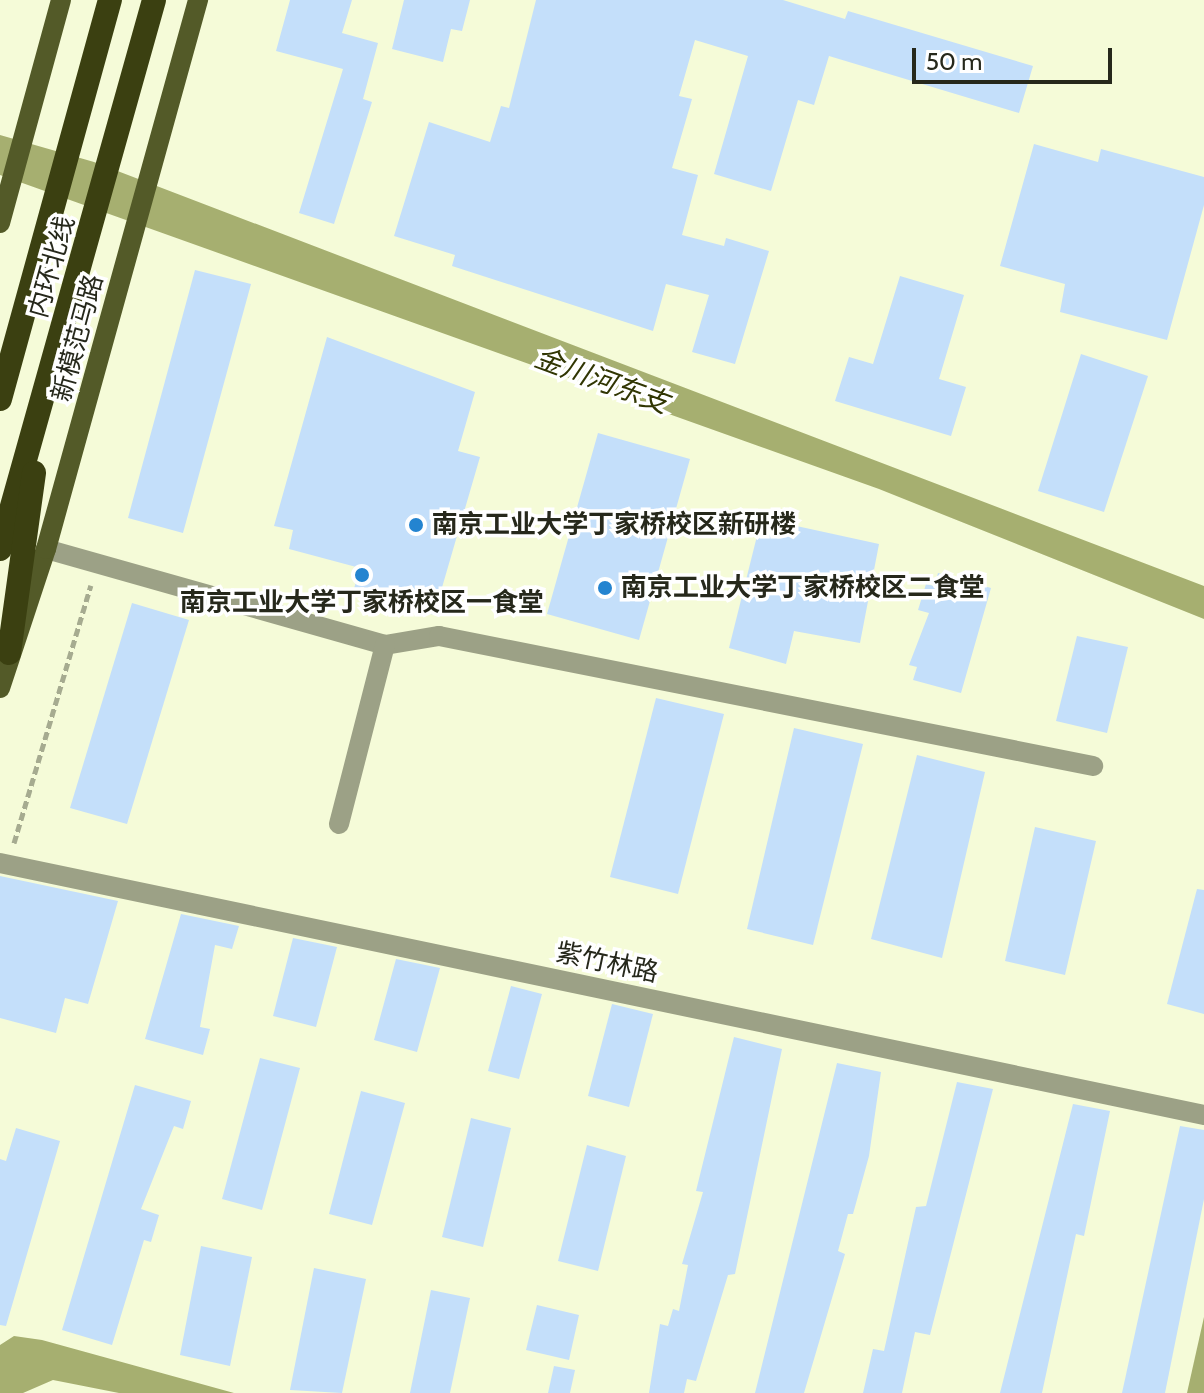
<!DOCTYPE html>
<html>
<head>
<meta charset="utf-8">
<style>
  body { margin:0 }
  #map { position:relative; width:1204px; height:1393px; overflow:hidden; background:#f5fbd8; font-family:Cabin,"Noto Sans SC",sans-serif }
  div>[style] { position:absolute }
  .water>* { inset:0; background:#a6af70 }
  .building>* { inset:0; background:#c4dffa }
  .path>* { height:5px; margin-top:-2.5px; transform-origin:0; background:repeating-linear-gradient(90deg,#a6ab90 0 8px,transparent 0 12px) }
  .minor>* { height:20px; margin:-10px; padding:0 10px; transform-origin:10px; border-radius:10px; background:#9ca186 }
  .major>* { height:20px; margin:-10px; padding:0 10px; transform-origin:10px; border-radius:10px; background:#535a28 }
  .highway>* { height:24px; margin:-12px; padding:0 12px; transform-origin:12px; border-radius:12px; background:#3b4011 }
  .dots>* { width:22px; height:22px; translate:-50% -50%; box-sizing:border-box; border:4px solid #fff; border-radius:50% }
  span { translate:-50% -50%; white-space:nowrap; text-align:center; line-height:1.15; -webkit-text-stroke:7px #fff; paint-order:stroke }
  .street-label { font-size:26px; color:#26281b }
  .poi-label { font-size:26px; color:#26281b; font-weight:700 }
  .left { translate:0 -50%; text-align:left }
  .water-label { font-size:28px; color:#313603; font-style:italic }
  .scale { position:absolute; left:912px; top:48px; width:200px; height:36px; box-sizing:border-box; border:4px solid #26281b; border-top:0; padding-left:10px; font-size:24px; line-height:28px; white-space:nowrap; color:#26281b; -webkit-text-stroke:6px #fff; paint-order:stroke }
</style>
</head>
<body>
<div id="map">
  <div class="water">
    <div style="clip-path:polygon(0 135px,94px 162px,1204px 586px,1204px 619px,879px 489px,0 175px)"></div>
    <div style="clip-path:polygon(1204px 1317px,1204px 1393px,1187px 1393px)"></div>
    <div style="clip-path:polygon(14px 1336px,42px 1340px,234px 1393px,119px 1393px,53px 1380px,23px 1393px,0 1393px,0 1345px)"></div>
  </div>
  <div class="building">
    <div style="clip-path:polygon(290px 0,352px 0,342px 33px,378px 43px,363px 99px,372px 102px,334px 224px,299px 213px,343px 69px,276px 51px)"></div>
    <div style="clip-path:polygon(404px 0,470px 0,462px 31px,451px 29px,443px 62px,392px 49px)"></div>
    <div style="clip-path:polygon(536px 0,783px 0,845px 19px,848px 11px,1033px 66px,1019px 113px,829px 56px,814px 105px,798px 100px,771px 191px,714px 174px,748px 56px,695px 40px,679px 96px,692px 99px,672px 168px,698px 175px,682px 235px,724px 246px,726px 238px,769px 251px,735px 364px,692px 352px,709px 295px,666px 284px,653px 331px,452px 266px,455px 255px,394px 236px,429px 122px,490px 142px,501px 106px,509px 108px)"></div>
    <div style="clip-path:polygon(1034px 144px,1098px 162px,1101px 149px,1204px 177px,1204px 205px,1167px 340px,1060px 312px,1065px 284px,1000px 266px)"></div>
    <div style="clip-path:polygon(195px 270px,251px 284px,183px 533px,128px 518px)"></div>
    <div style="clip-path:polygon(900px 276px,964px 295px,939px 379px,966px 387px,951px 436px,835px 401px,849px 357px,873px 364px)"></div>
    <div style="clip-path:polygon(327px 337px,475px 392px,458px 451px,480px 457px,434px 615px,353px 592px,360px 568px,289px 549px,293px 530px,274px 526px)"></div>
    <div style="clip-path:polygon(1081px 354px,1148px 376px,1104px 512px,1038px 491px)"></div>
    <div style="clip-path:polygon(598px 433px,690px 459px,639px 640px,547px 614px)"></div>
    <div style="clip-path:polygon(769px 520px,879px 544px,860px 643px,794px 631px,786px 664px,729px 648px,758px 532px,765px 534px)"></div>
    <div style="clip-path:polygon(938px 573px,991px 588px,961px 693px,913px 680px,917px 667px,909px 665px,929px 613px,918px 610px,926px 584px,934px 586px)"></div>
    <div style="clip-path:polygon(132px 603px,189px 620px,127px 824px,70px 808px)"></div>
    <div style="clip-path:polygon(1077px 636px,1128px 647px,1107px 733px,1056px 721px)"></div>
    <div style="clip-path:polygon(656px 698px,724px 714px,678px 894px,610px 877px)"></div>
    <div style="clip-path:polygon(794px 728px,863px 744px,813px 945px,747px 929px)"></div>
    <div style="clip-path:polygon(917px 755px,985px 772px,942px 958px,871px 939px)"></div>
    <div style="clip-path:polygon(1035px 827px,1096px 841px,1065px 975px,1005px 961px)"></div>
    <div style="clip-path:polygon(0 876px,118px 901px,88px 1004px,65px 998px,56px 1033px,0 1018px)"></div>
    <div style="clip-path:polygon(1197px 889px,1204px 890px,1204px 1014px,1167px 1004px)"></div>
    <div style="clip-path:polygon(181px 914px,239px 926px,232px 949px,215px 945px,200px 1027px,210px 1029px,203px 1055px,145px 1039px)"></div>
    <div style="clip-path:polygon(293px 938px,337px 947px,316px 1027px,273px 1016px)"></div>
    <div style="clip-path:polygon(396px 959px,440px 968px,417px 1052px,374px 1040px)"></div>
    <div style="clip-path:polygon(511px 986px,542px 994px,519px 1079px,488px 1071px)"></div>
    <div style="clip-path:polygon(612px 1004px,653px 1014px,629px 1107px,588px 1096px)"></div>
    <div style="clip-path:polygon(734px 1037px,782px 1049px,735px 1274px,728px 1275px,696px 1381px,687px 1379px,684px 1393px,649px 1393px,660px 1324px,668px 1326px,673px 1309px,679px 1311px,688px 1265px,682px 1264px,703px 1192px,696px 1191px)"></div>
    <div style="clip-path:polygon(260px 1058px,300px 1068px,262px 1210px,222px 1199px)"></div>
    <div style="clip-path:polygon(837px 1063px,881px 1072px,869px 1156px,853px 1214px,848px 1214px,838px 1251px,845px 1254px,804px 1393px,755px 1393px)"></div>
    <div style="clip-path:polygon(957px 1082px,993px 1089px,930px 1335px,915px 1332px,902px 1393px,863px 1393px,873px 1349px,884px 1351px,916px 1207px,926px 1206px)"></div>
    <div style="clip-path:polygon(135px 1085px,191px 1101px,183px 1129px,174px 1126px,141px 1209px,159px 1215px,151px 1242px,144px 1240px,112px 1345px,62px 1330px)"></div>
    <div style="clip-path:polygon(361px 1091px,405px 1103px,372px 1225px,329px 1214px)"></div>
    <div style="clip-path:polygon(1073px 1104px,1110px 1111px,1084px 1236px,1076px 1234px,1042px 1393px,1000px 1393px)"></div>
    <div style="clip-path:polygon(471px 1118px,511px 1128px,483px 1247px,442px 1237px)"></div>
    <div style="clip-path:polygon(1180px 1126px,1204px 1130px,1204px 1199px,1165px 1393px,1122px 1393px)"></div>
    <div style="clip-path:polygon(16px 1128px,60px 1141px,6px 1326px,0 1325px,0 1159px,6px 1161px)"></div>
    <div style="clip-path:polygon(587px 1145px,626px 1156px,598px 1271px,558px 1261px)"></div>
    <div style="clip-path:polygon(201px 1246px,252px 1257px,230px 1366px,180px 1355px)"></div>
    <div style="clip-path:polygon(314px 1268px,366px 1279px,342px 1393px,290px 1390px)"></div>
    <div style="clip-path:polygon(431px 1290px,470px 1298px,450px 1393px,410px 1393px)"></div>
    <div style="clip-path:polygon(537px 1305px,579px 1315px,569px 1360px,526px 1350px)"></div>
    <div style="clip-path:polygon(554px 1366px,575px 1370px,570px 1393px,548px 1393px)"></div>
  </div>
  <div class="path">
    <div style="left:14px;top:843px;width:269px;rotate:-73.4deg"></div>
  </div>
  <div class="minor">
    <div style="left:46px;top:549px;width:352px;rotate:15.8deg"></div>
    <div style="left:385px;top:645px;width:55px;rotate:-9.5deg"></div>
    <div style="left:439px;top:636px;width:667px;rotate:11.24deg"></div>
    <div style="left:339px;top:824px;width:185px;rotate:-75.6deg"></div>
    <div style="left:0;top:863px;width:1230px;rotate:11.82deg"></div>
  </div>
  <div class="major">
    <div style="left:0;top:223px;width:231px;rotate:-74.7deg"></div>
    <div style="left:0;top:688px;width:146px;rotate:-71.7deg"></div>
    <div style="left:46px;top:549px;width:570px;rotate:-74.52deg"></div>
  </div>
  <div class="highway">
    <div style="left:0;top:399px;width:414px;rotate:-74.6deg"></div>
    <div style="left:0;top:549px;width:570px;rotate:-74.33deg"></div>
    <div style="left:9px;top:653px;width:182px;rotate:-82.1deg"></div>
  </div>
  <div class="dots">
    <div style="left:416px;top:525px;background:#2484d0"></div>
    <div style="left:362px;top:575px;background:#2484d0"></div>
    <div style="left:605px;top:588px;background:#2484d0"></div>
  </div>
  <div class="street-label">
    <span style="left:52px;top:267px;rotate:-74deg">内环北线</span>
    <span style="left:78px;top:338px;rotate:-75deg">新模范马路</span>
    <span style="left:607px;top:963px;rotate:12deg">紫竹林路</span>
  </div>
  <div class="poi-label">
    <span class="left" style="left:432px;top:525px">南京工业大学丁家桥校区新研楼</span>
    <span class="left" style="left:621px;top:588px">南京工业大学丁家桥校区二食堂</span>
    <span style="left:362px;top:603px">南京工业大学丁家桥校区一食堂</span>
  </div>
  <div class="water-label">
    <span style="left:602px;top:380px;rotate:20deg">金川河东支</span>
  </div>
  <div class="scale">50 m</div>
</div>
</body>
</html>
